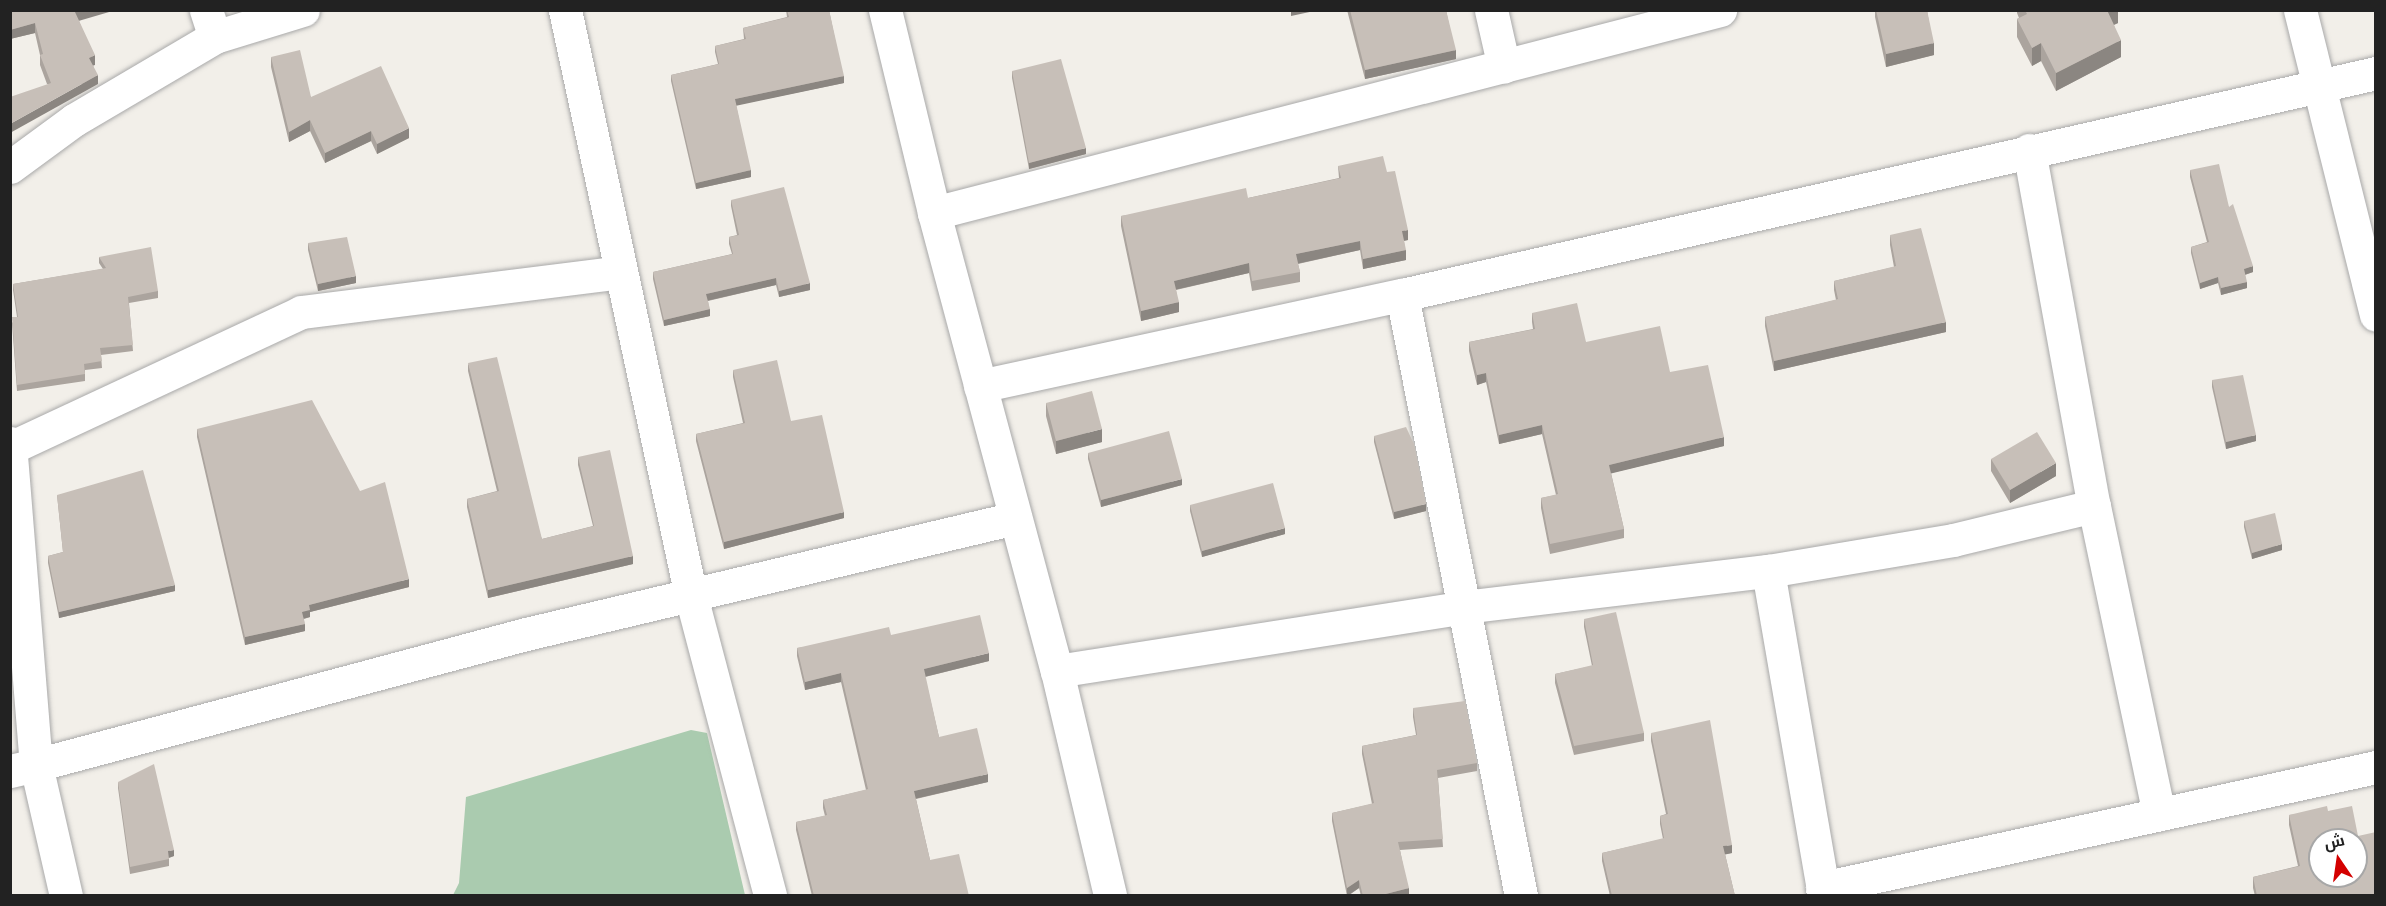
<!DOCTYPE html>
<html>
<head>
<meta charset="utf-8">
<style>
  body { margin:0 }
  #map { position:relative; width:2386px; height:906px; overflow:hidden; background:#f2efe9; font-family:"Nunito Sans",Cairo,sans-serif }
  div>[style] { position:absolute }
  .cemetery>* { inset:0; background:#aacbaf }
  .roads { filter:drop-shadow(0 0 2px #a9a9a9) drop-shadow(0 0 2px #a9a9a9) }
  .street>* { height:33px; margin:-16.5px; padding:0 16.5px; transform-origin:16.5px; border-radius:16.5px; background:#fff }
  .wall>* { inset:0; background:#aba49e }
  .shaded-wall>* { inset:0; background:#8b8681 }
  .building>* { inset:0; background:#c7bfb8 }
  span { translate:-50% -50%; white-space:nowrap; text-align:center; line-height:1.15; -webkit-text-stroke:4.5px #fff; paint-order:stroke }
  .frame { position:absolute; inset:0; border:12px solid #222; pointer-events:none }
  .north { position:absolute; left:2308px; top:828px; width:60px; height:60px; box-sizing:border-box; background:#fff; border:2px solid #a7a7a7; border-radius:50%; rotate:347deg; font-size:16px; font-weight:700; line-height:24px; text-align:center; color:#222 }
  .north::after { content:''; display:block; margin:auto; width:21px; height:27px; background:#d40000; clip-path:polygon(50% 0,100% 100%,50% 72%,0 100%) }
</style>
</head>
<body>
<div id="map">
  <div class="cemetery">
    <div style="clip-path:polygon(691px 730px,707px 733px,745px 895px,453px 895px,459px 883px,466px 797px)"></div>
  </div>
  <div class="roads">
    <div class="street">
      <div style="left:206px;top:10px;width:28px;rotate:72deg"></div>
      <div style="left:565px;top:10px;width:599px;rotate:77.87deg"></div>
      <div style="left:691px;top:596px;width:310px;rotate:75.2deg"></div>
      <div style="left:885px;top:10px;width:209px;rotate:76.4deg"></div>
      <div style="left:934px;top:213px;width:474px;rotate:75deg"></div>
      <div style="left:1057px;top:671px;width:231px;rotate:76.7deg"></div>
      <div style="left:1491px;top:10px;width:58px;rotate:77.2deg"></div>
      <div style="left:2300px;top:10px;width:314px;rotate:76deg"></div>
      <div style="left:2029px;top:150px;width:362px;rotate:79.7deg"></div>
      <div style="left:2094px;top:506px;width:315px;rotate:78.1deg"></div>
      <div style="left:10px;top:167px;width:79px;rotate:-36.3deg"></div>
      <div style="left:74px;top:120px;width:164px;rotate:-30.5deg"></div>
      <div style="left:215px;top:37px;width:92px;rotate:-17.1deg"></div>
      <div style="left:934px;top:213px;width:812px;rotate:-14.48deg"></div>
      <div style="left:1402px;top:295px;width:613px;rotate:78.8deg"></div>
      <div style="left:980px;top:386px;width:432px;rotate:-12.2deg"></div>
      <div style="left:1402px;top:295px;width:999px;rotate:-12.84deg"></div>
      <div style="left:10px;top:443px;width:323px;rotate:85.4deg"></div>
      <div style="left:36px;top:765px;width:27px;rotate:167deg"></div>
      <div style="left:10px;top:448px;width:321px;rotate:-25deg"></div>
      <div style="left:301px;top:312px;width:322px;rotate:-7.1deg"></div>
      <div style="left:1768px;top:571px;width:330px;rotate:80.2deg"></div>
      <div style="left:1057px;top:671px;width:412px;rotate:-8.9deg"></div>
      <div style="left:1464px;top:607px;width:306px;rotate:-6.8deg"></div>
      <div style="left:1768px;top:571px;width:188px;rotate:-9.5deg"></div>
      <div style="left:1953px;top:540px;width:145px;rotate:-13.6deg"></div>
      <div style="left:1822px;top:888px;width:567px;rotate:-12.32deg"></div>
      <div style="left:66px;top:896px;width:134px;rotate:-102.9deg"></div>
      <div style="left:36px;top:765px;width:507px;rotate:-14.97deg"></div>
      <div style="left:526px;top:634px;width:503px;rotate:-13.34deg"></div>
    </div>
  </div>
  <div class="wall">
    <div style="clip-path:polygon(10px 10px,79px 21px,95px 65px,93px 65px,98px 84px,47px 84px,40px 65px,40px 55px,35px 33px,10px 39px)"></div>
    <div style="clip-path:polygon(786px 10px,829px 10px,844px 83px,736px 105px,751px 177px,696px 189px,671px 81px,671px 75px,718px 64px,715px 52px,715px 46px,744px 39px,743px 28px,787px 17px)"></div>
    <div style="clip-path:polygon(1347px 10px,1446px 10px,1456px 59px,1365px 79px)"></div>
    <div style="clip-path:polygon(1875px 10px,1927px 10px,1934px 55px,1886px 67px,1875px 17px)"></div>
    <div style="clip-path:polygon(2017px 10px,2118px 10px,2118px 23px,2114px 25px,2121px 57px,2056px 91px,2041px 61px,2032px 66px,2017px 37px,2017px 19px,2019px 18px,2017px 13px)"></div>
    <div style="clip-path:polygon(271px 57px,311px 97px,409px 138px,377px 154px,371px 141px,325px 163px,310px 131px,289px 142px,271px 67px)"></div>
    <div style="clip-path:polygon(1012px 71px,1086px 154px,1029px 169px,1012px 78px)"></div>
    <div style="clip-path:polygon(1338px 166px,1387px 172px,1408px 240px,1404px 241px,1406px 260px,1363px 269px,1360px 250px,1298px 264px,1300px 272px,1300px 282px,1252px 291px,1249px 273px,1176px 290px,1179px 312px,1141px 321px,1121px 226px,1121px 216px,1248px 198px,1339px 178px)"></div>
    <div style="clip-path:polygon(2190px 170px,2229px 207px,2253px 272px,2245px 275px,2247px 288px,2221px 295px,2218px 283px,2200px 289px,2191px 253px,2191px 247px,2207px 242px,2190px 177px)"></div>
    <div style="clip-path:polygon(731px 200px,810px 290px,779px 297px,776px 285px,708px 301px,710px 316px,664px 326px,653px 279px,653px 272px,732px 254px,729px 244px,729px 237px,737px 235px,731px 206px)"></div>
    <div style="clip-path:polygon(1890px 235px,1946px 332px,1774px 371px,1765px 326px,1765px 317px,1836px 300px,1834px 290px,1834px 281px,1894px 267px,1890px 245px)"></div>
    <div style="clip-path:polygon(308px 243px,356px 283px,318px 291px,308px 250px)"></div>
    <div style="clip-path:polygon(99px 257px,158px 291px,158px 298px,129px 303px,133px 351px,101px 355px,102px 368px,85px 370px,85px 381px,17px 391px,12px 323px,17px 317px,13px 290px,13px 284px,103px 269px,99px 263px)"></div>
    <div style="clip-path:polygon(1532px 313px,1586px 342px,1670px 372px,1724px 446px,1611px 473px,1624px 529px,1624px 538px,1550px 554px,1541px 508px,1541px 498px,1556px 495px,1542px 434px,1499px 444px,1486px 382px,1477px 385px,1469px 351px,1469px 342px,1533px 329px,1532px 322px)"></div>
    <div style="clip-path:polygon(468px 363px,542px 539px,593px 526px,578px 465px,578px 457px,633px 564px,488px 598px,467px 507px,467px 499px,497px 491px,468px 371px)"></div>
    <div style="clip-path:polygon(733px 370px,791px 421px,844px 518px,724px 549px,696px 441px,696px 434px,743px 423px,733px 377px)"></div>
    <div style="clip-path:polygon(2212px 380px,2256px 441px,2226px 449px,2212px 387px)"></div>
    <div style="clip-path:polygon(1046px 403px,1102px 442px,1056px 454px,1046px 416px)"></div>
    <div style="clip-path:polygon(197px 429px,409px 587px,310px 612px,310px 617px,304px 619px,305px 631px,245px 645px,197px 437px)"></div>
    <div style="clip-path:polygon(1374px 436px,1426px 511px,1394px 519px,1374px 442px)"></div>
    <div style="clip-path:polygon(1088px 453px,1182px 485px,1101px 507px,1088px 459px)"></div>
    <div style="clip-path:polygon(1991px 459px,2056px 476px,2010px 503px,1991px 471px)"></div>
    <div style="clip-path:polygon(57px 495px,175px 591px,59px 618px,48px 563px,48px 556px,63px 552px)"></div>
    <div style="clip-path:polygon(1190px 505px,1285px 534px,1202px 557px,1190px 511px)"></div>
    <div style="clip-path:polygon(2244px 521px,2282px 550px,2252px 559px,2244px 527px)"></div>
    <div style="clip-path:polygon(1584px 619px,1644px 733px,1644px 741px,1574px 755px,1555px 683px,1555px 674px,1592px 666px,1584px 627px)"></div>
    <div style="clip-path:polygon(891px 635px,989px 661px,925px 677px,939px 737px,988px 782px,916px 799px,930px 860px,969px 896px,812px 896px,796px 830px,796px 822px,825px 816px,823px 808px,823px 800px,866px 790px,841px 682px,805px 690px,797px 656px,797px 648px)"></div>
    <div style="clip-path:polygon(1413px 708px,1477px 763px,1477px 771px,1438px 778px,1443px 847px,1400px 850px,1409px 896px,1361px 896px,1359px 888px,1348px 896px,1347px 896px,1332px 821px,1332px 813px,1372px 804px,1362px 754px,1362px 746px,1416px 735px,1413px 717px)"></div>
    <div style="clip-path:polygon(1651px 733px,1732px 853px,1725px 854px,1735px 896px,1610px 896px,1602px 861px,1602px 853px,1663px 839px,1660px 824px,1660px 816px,1666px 814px,1651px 741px)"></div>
    <div style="clip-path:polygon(118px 782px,174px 856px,169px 858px,169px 866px,130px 874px,118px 788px)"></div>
    <div style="clip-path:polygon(2328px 811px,2358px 836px,2376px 896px,2255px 896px,2253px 888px,2253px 877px,2298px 866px,2289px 825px,2289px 815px)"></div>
  </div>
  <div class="shaded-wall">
    <div style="clip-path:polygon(82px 10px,116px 10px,75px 22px,75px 12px)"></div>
    <div style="clip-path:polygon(1291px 10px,1319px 10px,1291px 16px)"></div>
    <div style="clip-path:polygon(2118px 10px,2118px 23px,2106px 28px,2106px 11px)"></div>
    <div style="clip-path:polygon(35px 23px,35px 33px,10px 39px,10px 30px)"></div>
    <div style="clip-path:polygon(2121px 40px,2121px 57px,2056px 91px,2056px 73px)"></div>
    <div style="clip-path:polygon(1934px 43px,1934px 55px,1886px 67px,1886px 54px)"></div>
    <div style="clip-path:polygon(2041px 43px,2041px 61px,2032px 66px,2032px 48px)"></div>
    <div style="clip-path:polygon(1456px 50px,1456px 59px,1365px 79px,1365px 70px)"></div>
    <div style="clip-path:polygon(95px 55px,95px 65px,89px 67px,89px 58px)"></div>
    <div style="clip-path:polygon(98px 75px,98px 84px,10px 133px,10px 124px)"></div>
    <div style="clip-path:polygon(844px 76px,844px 83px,735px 106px,735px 99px)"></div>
    <div style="clip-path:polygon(310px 120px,310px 131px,289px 142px,289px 132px)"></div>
    <div style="clip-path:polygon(409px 128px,409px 138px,377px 154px,377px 144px)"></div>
    <div style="clip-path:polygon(371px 131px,371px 141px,325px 163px,325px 153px)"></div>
    <div style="clip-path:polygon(1086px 148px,1086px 154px,1029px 169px,1029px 163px)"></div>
    <div style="clip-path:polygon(751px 170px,751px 177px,696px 189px,696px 183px)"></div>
    <div style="clip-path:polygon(1408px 230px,1408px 240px,1402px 241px,1402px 231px)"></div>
    <div style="clip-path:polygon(1360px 241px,1360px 250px,1296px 264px,1296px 254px)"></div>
    <div style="clip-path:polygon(1406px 250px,1406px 260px,1363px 269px,1363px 259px)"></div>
    <div style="clip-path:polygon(1249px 263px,1249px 273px,1174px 290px,1174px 281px)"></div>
    <div style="clip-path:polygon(2253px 266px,2253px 272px,2244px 275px,2244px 269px)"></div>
    <div style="clip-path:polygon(356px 276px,356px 283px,318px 291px,318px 284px)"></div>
    <div style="clip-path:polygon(2218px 277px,2218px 283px,2200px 289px,2200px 283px)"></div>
    <div style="clip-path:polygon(776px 278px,776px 285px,706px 301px,706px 294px)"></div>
    <div style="clip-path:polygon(2247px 282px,2247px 288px,2221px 295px,2221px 288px)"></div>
    <div style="clip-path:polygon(810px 283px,810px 290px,779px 297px,779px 291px)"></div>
    <div style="clip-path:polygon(1179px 302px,1179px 312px,1141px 321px,1141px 311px)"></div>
    <div style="clip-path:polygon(710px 309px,710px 316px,664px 326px,664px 320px)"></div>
    <div style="clip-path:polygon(1946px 322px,1946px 332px,1774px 371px,1774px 361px)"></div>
    <div style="clip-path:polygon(1486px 373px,1486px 382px,1477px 385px,1477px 375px)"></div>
    <div style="clip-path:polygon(1542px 425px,1542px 434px,1499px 444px,1499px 435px)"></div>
    <div style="clip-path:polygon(1102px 429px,1102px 442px,1056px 454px,1056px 441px)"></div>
    <div style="clip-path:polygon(2256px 435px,2256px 441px,2226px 449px,2226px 442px)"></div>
    <div style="clip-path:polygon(1724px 437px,1724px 446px,1609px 474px,1609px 465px)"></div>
    <div style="clip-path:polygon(2056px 463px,2056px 476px,2010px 503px,2010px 490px)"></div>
    <div style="clip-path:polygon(1182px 479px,1182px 485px,1101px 507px,1101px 500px)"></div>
    <div style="clip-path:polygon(1426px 504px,1426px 511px,1394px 519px,1394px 512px)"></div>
    <div style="clip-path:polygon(844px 512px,844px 518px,724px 549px,724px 542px)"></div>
    <div style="clip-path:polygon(1285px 528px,1285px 534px,1202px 557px,1202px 551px)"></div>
    <div style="clip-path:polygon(2282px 544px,2282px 550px,2252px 559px,2252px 553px)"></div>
    <div style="clip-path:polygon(633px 556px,633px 564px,488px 598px,488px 590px)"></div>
    <div style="clip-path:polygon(409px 579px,409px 587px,310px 612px,310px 617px,302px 619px,302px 612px,309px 605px)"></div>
    <div style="clip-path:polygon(175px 585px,175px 591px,59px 618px,59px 612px)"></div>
    <div style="clip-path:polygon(305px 624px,305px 631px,245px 645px,245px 637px)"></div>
    <div style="clip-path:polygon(989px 653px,989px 661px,924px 677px,924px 669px)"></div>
    <div style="clip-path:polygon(841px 673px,841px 682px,805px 690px,805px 682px)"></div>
    <div style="clip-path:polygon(988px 774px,988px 782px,914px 799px,914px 791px)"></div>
    <div style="clip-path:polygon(1732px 845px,1732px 853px,1723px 855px,1723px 846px)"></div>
    <div style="clip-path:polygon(174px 850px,174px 856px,168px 858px,168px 851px)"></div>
    <div style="clip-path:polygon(1359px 880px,1359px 888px,1347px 896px,1347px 888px)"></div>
    <div style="clip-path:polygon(1409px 888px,1409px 896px,1378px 896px)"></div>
  </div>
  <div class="building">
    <div style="clip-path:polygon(10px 10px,82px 10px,75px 12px,95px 55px,89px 58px,98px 75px,10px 124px,10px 97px,51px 83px,40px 55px,43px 54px,35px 23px,10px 30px)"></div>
    <div style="clip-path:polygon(787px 10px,829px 10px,844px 76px,735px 99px,751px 170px,696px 183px,671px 75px,719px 64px,715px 46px,746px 39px,743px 28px,789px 17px)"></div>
    <div style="clip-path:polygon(1350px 10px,1446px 10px,1456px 50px,1365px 70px)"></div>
    <div style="clip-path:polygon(1876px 10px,1927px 10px,1934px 43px,1886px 54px)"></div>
    <div style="clip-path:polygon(2025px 10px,2107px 10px,2121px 40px,2056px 73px,2041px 43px,2032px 48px,2017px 19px,2027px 14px)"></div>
    <div style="clip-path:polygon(300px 50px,311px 97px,381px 66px,409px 128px,377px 144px,371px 131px,325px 153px,310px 120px,289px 132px,271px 57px)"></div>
    <div style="clip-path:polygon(1061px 59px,1086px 148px,1029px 163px,1012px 71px)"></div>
    <div style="clip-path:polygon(1383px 156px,1387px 172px,1395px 171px,1408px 230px,1402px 231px,1406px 250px,1363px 259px,1360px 241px,1296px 254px,1300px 272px,1252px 281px,1249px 263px,1174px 281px,1179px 302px,1141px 311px,1121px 216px,1246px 188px,1248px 198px,1341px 178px,1338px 166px)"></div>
    <div style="clip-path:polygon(2219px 164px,2229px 207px,2233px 204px,2253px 266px,2244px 269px,2247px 282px,2221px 288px,2218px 277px,2200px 283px,2191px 247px,2209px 242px,2190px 170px)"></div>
    <div style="clip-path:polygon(784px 187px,810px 283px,779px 291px,776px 278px,706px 294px,710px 309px,664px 320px,653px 272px,733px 254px,729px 237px,739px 235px,731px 200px)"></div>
    <div style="clip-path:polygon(1921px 228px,1946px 322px,1774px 361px,1765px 317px,1838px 299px,1834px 281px,1896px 266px,1890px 235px)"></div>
    <div style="clip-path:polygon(347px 237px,356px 276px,318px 284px,308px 243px)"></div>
    <div style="clip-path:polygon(151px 247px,158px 291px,128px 297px,133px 345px,100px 348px,102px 361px,84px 364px,85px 374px,17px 385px,12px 317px,18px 317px,13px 284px,106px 268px,99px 257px)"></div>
    <div style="clip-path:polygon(1577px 303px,1586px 342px,1660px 326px,1670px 372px,1708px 365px,1724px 437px,1609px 465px,1624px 529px,1550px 544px,1541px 498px,1558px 494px,1542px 425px,1499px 435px,1486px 373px,1477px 375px,1469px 342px,1535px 329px,1532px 313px)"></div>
    <div style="clip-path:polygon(497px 357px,542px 539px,594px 526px,578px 457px,610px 450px,633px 556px,488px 590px,467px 499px,499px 491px,468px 363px)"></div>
    <div style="clip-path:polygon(777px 360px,791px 421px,822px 415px,844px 512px,724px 542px,696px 434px,745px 423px,733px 370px)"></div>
    <div style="clip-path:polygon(2243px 375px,2256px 435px,2226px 442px,2212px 380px)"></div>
    <div style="clip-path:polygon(1092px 391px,1102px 429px,1056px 441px,1046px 403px)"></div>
    <div style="clip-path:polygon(312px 400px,360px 491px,385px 482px,409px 579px,309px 605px,310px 610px,302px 612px,305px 624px,245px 637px,197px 429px)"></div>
    <div style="clip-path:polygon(1406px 427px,1414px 444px,1426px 504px,1394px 512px,1374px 436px)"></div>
    <div style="clip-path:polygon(1169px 431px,1182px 479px,1101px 500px,1088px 453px)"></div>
    <div style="clip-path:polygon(2037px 432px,2056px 463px,2010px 490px,1991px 459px)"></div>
    <div style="clip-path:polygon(143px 470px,175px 585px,59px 612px,48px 556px,63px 552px,57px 495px)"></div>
    <div style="clip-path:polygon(1273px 483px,1285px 528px,1202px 551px,1190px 505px)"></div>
    <div style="clip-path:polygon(2275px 513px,2282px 544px,2252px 553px,2244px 521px)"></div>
    <div style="clip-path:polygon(1616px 612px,1644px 733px,1574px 746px,1555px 674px,1593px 665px,1584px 619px)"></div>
    <div style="clip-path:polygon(980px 615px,989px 653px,924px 669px,939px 737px,977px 728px,988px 774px,914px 791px,930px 860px,959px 854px,969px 896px,814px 896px,796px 822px,827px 815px,823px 800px,868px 789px,841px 673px,805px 682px,797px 648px,889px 627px,891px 635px)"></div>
    <div style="clip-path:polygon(1465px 701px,1477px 763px,1437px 770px,1443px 839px,1398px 842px,1409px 888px,1378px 896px,1363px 896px,1359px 880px,1347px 888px,1332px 813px,1374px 803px,1362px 746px,1417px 735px,1413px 708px)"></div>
    <div style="clip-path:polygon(1710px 720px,1732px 845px,1723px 846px,1735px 896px,1612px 896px,1602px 853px,1664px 838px,1660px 816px,1668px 814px,1651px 733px)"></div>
    <div style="clip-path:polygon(154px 764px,174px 850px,168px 851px,169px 859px,130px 867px,118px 782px)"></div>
    <div style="clip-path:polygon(evenodd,2327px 806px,2328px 811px,2352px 806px,2358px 836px,2376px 832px,2376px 896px,2257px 896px,2253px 877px,2300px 866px,2289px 815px,2327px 806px,2320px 840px,2356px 840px,2356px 876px,2320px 876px,2320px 840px)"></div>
  </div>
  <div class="frame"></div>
  <div class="north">ش</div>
</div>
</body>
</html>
